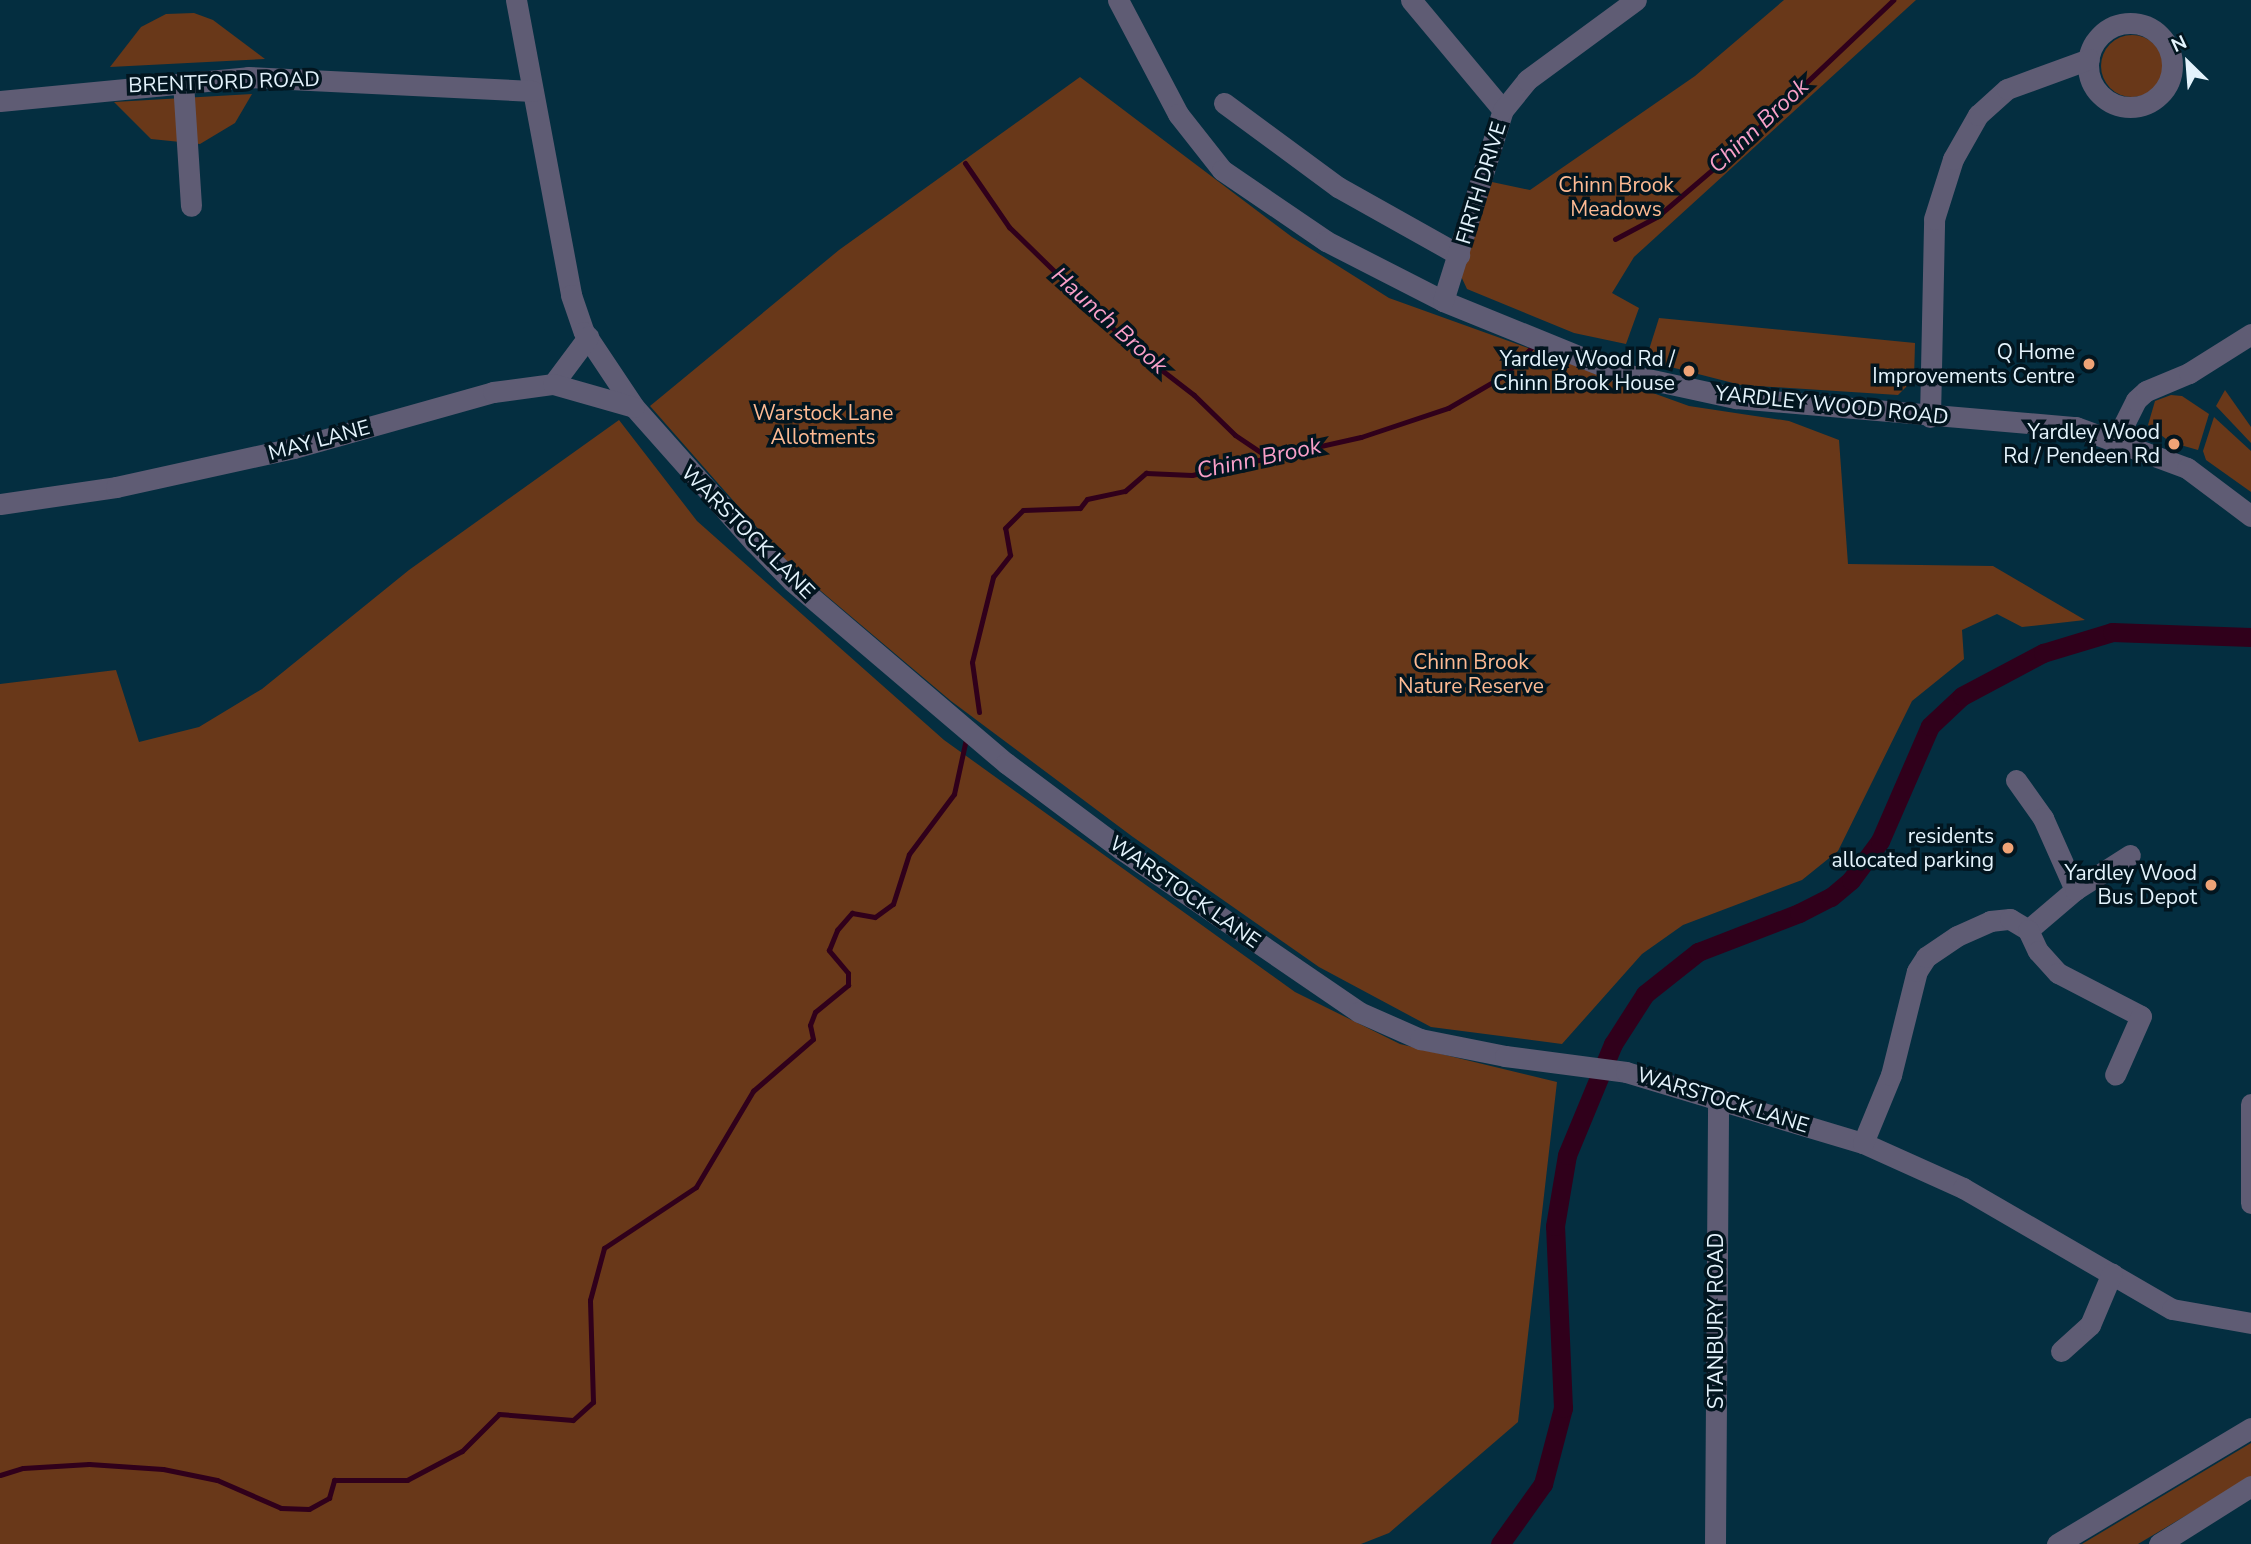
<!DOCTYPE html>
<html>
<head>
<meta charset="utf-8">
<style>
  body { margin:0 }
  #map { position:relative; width:2251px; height:1544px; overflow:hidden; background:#042e40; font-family:"Nunito Sans",sans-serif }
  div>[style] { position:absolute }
  .green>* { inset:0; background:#693819 }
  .round { border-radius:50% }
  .stream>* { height:5px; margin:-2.5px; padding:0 2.5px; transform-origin:2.5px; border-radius:2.5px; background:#30001b }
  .canal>* { height:19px; margin:-9.5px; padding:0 9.5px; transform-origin:9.5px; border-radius:9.5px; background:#30001b }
  .minor>* { height:21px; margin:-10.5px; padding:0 10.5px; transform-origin:10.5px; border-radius:10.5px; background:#5f5c74 }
  .minor>.ring { margin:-10.5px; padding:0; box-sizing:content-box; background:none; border:21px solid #5f5c74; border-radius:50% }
  .dots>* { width:19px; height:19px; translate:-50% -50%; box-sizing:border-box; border:4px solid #02151f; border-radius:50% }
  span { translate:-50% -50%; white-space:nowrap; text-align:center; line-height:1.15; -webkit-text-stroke:7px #02151f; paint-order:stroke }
  .street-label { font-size:21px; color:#e4f3fc }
  .park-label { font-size:21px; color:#fdba93 }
  .poi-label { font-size:21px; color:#e4f3fc }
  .right { translate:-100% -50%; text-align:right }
  .water-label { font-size:23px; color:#f89fc8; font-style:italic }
  .north { position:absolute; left:2153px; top:28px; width:70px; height:70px; -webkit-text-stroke:5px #02151f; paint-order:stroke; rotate:335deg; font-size:19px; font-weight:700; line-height:28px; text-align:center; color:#e4f3fc }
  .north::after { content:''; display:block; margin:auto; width:24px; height:32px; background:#e4f3fc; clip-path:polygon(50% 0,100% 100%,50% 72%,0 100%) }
</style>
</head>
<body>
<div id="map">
  <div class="green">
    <div style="clip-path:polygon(1784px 0,1916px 0,1634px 257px,1612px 293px,1639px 308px,1626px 344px,1574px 333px,1467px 289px,1460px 274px,1492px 182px,1530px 190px,1695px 76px)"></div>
    <div style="clip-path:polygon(194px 13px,213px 20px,265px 59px,110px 67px,141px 27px,166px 14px)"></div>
    <div class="round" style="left:2101px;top:35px;width:62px;height:62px"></div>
    <div style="clip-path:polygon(1080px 77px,1292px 237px,1389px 298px,1689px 406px,1789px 421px,1839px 440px,1848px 564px,1993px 566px,2085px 620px,2022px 627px,1997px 614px,1962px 630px,1964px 659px,1912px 701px,1838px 851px,1802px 880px,1683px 925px,1642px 954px,1562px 1044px,1431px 1027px,1319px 967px,1133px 837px,951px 701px,789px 564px,650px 406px,839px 250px)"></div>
    <div style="clip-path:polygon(252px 94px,235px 123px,200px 144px,151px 139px,114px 102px)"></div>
    <div style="clip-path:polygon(1659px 318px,1915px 343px,1914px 379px,1898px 395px,1741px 385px,1651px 362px,1648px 353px)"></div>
    <div style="clip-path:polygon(2225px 390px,2251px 427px,2251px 443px,2216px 406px)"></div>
    <div style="clip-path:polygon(2171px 395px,2182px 396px,2209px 414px,2198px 450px,2170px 442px,2148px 425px,2155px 401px)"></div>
    <div style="clip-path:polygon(2214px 417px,2251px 451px,2251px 492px,2206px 460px,2203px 451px)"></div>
    <div style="clip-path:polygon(619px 420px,697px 521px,944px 740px,1295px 992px,1400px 1044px,1557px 1082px,1518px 1422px,1389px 1533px,1361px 1544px,0 1544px,0 684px,116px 670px,139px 742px,199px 727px,262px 689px,409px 570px)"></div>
    <div style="clip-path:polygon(2251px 1443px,2251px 1477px,2138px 1544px,2082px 1544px)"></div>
  </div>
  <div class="stream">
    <div style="left:965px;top:163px;width:78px;rotate:55.5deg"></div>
    <div style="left:1009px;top:227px;width:173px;rotate:44.3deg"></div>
    <div style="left:1133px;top:348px;width:77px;rotate:37.6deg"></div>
    <div style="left:1194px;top:395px;width:57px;rotate:44.3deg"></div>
    <div style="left:1235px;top:435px;width:45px;rotate:34deg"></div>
    <div style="left:1615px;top:239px;width:49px;rotate:-28.1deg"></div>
    <div style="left:1658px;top:216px;width:99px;rotate:-40.5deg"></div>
    <div style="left:1733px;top:152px;width:221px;rotate:-43.5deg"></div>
    <div style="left:979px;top:712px;width:50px;rotate:-98deg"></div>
    <div style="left:972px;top:662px;width:88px;rotate:-76.1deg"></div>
    <div style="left:993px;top:577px;width:28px;rotate:-52deg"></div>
    <div style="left:1010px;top:555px;width:27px;rotate:-100deg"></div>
    <div style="left:1005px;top:528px;width:25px;rotate:-45deg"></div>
    <div style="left:1023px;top:510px;width:57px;rotate:-2deg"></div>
    <div style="left:1080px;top:508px;width:11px;rotate:-52deg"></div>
    <div style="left:1087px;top:499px;width:39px;rotate:-12deg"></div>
    <div style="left:1125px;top:491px;width:28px;rotate:-41deg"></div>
    <div style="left:1146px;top:473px;width:46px;rotate:2.5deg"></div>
    <div style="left:1192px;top:475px;width:173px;rotate:-12.7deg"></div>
    <div style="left:1361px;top:437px;width:92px;rotate:-18.4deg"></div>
    <div style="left:1448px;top:408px;width:64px;rotate:-30.2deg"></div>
    <div style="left:1503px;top:376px;width:40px;rotate:-45deg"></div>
    <div style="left:0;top:1475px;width:24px;rotate:-17deg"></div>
    <div style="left:23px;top:1468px;width:66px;rotate:-3.5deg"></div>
    <div style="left:89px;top:1464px;width:74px;rotate:3.9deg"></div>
    <div style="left:163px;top:1469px;width:55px;rotate:11.5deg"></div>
    <div style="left:217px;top:1480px;width:70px;rotate:23.6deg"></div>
    <div style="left:281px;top:1508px;width:28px;rotate:2deg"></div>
    <div style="left:309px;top:1509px;width:23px;rotate:-29deg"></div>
    <div style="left:329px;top:1498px;width:19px;rotate:-74deg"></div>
    <div style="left:334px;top:1480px;width:73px"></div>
    <div style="left:407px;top:1480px;width:62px;rotate:-27.8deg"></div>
    <div style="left:462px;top:1451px;width:52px;rotate:-45deg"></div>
    <div style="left:499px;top:1414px;width:74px;rotate:4.6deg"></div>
    <div style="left:573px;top:1420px;width:27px;rotate:-42deg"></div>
    <div style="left:593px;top:1402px;width:102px;rotate:-91.7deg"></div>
    <div style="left:590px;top:1300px;width:54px;rotate:-74.9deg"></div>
    <div style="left:604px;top:1248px;width:110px;rotate:-33.5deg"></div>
    <div style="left:696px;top:1187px;width:112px;rotate:-59.3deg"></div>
    <div style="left:753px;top:1091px;width:79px;rotate:-40.9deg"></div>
    <div style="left:813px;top:1039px;width:14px;rotate:-102deg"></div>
    <div style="left:810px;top:1025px;width:14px;rotate:-69deg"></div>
    <div style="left:815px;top:1012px;width:43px;rotate:-39.3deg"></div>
    <div style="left:848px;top:985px;width:12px;rotate:-90deg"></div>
    <div style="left:848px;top:973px;width:30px;rotate:-130deg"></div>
    <div style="left:829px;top:950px;width:22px;rotate:-68deg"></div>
    <div style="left:837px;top:930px;width:23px;rotate:-49deg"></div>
    <div style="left:852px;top:913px;width:23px;rotate:10deg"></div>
    <div style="left:875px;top:917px;width:22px;rotate:-36deg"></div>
    <div style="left:893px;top:904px;width:52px;rotate:-72.3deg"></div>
    <div style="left:909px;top:854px;width:75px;rotate:-53.1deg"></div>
    <div style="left:954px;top:794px;width:56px;rotate:-77.7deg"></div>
  </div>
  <div class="canal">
    <div style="left:1500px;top:1544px;width:74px;rotate:-54.4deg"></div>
    <div style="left:1543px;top:1484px;width:79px;rotate:-75.3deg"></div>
    <div style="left:1563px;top:1408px;width:182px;rotate:-92.5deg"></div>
    <div style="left:1555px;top:1226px;width:72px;rotate:-80.4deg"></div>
    <div style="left:1567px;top:1155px;width:120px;rotate:-67.5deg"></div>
    <div style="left:1613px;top:1044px;width:59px;rotate:-57.4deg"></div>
    <div style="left:1645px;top:994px;width:68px;rotate:-38.4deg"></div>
    <div style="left:1698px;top:952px;width:108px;rotate:-21.1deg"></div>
    <div style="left:1799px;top:913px;width:36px;rotate:-27deg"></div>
    <div style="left:1831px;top:897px;width:26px;rotate:-40deg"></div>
    <div style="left:1851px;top:880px;width:49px;rotate:-53.4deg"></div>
    <div style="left:1880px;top:841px;width:125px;rotate:-66.5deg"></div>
    <div style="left:1930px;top:726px;width:44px;rotate:-43.2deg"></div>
    <div style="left:1962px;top:696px;width:92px;rotate:-28deg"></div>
    <div style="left:2043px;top:653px;width:72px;rotate:-16.9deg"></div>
    <div style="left:2112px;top:632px;width:139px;rotate:2.1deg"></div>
  </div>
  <div class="minor">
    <div style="left:516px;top:0;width:300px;rotate:79.4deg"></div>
    <div style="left:571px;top:295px;width:39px;rotate:71deg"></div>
    <div style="left:584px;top:332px;width:90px;rotate:56.3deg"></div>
    <div style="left:634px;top:407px;width:181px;rotate:48.4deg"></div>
    <div style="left:754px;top:542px;width:54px;rotate:45.7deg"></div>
    <div style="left:792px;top:581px;width:281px;rotate:40.4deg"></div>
    <div style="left:1006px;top:763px;width:144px;rotate:36.8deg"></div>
    <div style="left:1121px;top:849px;width:288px;rotate:34.4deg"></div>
    <div style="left:1359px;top:1012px;width:67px;rotate:23.9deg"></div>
    <div style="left:1420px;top:1039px;width:87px;rotate:11.3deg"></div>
    <div style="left:1505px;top:1056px;width:122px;rotate:7.5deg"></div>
    <div style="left:1626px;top:1072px;width:247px;rotate:16.7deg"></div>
    <div style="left:1863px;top:1143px;width:110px;rotate:24.2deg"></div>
    <div style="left:1963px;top:1188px;width:241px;rotate:30.1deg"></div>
    <div style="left:2172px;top:1309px;width:80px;rotate:10deg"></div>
    <div style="left:1118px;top:0;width:129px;rotate:62.2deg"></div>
    <div style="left:1178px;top:114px;width:71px;rotate:51.8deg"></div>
    <div style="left:1222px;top:170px;width:126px;rotate:34.3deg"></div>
    <div style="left:1326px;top:241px;width:131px;rotate:27.1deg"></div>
    <div style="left:1443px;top:301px;width:191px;rotate:22.1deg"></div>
    <div style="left:1620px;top:373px;width:119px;rotate:12.2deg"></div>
    <div style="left:1736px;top:398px;width:341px;rotate:4.9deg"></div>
    <div style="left:2076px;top:427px;width:118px;rotate:20.3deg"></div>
    <div style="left:2187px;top:468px;width:80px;rotate:36.9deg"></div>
    <div style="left:1411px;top:0;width:143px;rotate:50.1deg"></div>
    <div class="ring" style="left:2088px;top:23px;width:63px;height:63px"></div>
    <div style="left:183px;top:82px;width:124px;rotate:86.3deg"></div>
    <div style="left:0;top:101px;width:249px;rotate:-5.5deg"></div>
    <div style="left:248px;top:77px;width:285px;rotate:2.8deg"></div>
    <div style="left:1224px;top:103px;width:142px;rotate:36.4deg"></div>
    <div style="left:1338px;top:187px;width:139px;rotate:29.3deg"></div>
    <div style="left:1443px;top:301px;width:200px;rotate:-72.6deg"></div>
    <div style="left:1503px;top:110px;width:38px;rotate:-51deg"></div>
    <div style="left:1527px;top:80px;width:135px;rotate:-36.3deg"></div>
    <div style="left:553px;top:384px;width:59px;rotate:-53.3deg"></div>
    <div style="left:1930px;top:417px;width:198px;rotate:-88.8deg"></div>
    <div style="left:1934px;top:219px;width:63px;rotate:-72.4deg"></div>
    <div style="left:1953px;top:159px;width:51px;rotate:-60.4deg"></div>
    <div style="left:1978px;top:115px;width:39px;rotate:-42deg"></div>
    <div style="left:2007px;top:89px;width:87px;rotate:-20.1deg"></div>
    <div style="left:2117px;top:438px;width:42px;rotate:-63.4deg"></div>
    <div style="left:2136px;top:400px;width:13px;rotate:-42deg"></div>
    <div style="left:2146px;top:391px;width:47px;rotate:-22.7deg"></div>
    <div style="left:2189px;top:373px;width:73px;rotate:-32.2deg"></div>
    <div style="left:0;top:504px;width:117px;rotate:-8.3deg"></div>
    <div style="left:116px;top:487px;width:182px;rotate:-12.4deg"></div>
    <div style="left:294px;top:448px;width:207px;rotate:-15.7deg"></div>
    <div style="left:493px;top:392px;width:61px;rotate:-7.6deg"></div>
    <div style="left:553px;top:384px;width:84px;rotate:15.9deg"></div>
    <div style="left:2016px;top:780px;width:47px;rotate:54.6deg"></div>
    <div style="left:2043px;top:818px;width:79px;rotate:66deg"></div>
    <div style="left:2075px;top:890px;width:62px;rotate:139.6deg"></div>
    <div style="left:2075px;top:890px;width:65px;rotate:-32.5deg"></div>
    <div style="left:2251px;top:1104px;width:99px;rotate:90deg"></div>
    <div style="left:1863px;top:1143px;width:74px;rotate:-67.6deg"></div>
    <div style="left:1891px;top:1075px;width:107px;rotate:-76deg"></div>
    <div style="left:1917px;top:971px;width:17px;rotate:-57deg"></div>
    <div style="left:1926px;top:957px;width:37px;rotate:-34deg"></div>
    <div style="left:1957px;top:936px;width:36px;rotate:-24deg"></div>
    <div style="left:1990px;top:921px;width:20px;rotate:-6deg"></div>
    <div style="left:2010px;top:919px;width:21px;rotate:31deg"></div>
    <div style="left:2028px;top:930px;width:23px;rotate:65deg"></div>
    <div style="left:2038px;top:951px;width:30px;rotate:48deg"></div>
    <div style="left:2058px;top:973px;width:93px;rotate:27.4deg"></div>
    <div style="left:2141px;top:1016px;width:64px;rotate:113.8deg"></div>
    <div style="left:2061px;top:1351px;width:39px;rotate:-42deg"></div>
    <div style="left:2090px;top:1325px;width:56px;rotate:-67.1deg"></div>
    <div style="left:1715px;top:1544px;width:446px;rotate:-89.6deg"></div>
    <div style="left:2057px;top:1544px;width:226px;rotate:-30.9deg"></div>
    <div style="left:2159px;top:1544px;width:109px;rotate:-32.2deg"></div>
  </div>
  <div class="dots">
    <div style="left:2089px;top:364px;background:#efa376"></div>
    <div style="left:1689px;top:371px;background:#efa376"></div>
    <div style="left:2174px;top:444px;background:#efa376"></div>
    <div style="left:2008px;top:848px;background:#efa376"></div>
    <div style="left:2211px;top:885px;background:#efa376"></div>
  </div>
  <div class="street-label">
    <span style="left:224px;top:82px;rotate:-2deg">BRENTFORD ROAD</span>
    <span style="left:1481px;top:183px;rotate:-73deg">FIRTH DRIVE</span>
    <span style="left:1832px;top:405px;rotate:6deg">YARDLEY WOOD ROAD</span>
    <span style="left:319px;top:440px;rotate:-15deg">MAY LANE</span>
    <span style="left:748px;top:532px;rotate:45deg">WARSTOCK LANE</span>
    <span style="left:1185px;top:892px;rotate:35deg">WARSTOCK LANE</span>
    <span style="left:1723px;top:1100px;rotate:17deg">WARSTOCK LANE</span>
    <span style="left:1716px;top:1321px;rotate:-90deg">STANBURY ROAD</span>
  </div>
  <div class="park-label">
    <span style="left:1616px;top:197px">Chinn Brook<br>Meadows</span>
    <span style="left:823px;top:425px">Warstock Lane<br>Allotments</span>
    <span style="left:1471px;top:674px">Chinn Brook<br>Nature Reserve</span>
  </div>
  <div class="poi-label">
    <span class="right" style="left:2075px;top:364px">Q Home<br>Improvements Centre</span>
    <span class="right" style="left:1675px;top:371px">Yardley Wood Rd /<br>Chinn Brook House</span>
    <span class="right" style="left:2160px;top:444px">Yardley Wood<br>Rd / Pendeen Rd</span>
    <span class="right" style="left:1994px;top:848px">residents<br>allocated parking</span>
    <span class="right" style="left:2197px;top:885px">Yardley Wood<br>Bus Depot</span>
  </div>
  <div class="water-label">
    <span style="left:1759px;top:126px;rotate:-43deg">Chinn Brook</span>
    <span style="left:1109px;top:321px;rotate:42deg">Haunch Brook</span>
    <span style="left:1259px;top:459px;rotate:-12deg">Chinn Brook</span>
  </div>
  <div class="north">N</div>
</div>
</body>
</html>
